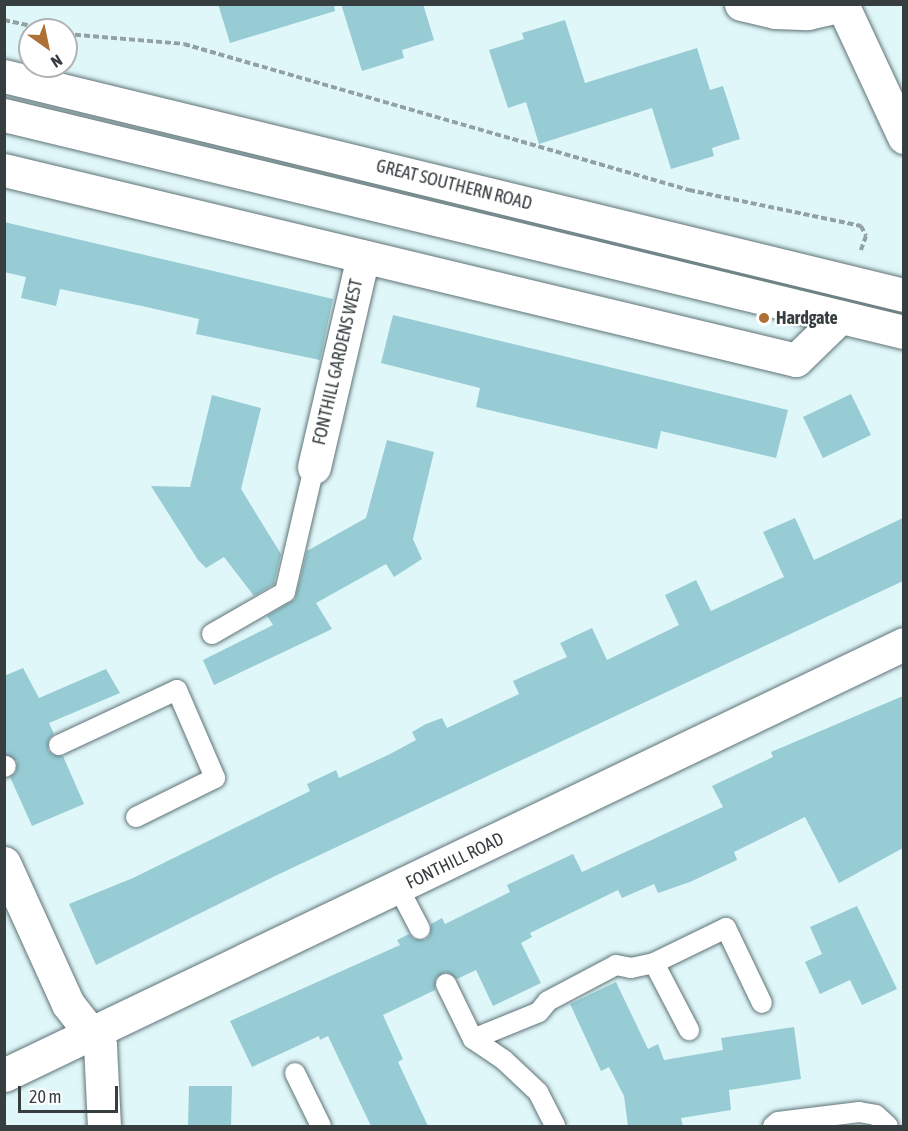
<!DOCTYPE html>
<html>
<head>
<meta charset="utf-8">
<style>
  body { margin:0 }
  #map { position:relative; width:908px; height:1131px; overflow:hidden; background:#e0f7fa; font-family:"Asap Condensed",sans-serif }
  div>[style] { position:absolute }
  .building>* { inset:0; background:#97ccd4 }
  .path>* { height:4px; margin-top:-2px; transform-origin:0; background:repeating-linear-gradient(90deg,#91a1a4 0 6px,transparent 0 9px) }
  .roads { filter:drop-shadow(0 0 2px #5f7376) drop-shadow(0 0 2px #5f7376) }
  .service>* { height:20px; margin:-10px; padding:0 10px; transform-origin:10px; border-radius:10px; background:#fff }
  .minor>* { height:33px; margin:-16.5px; padding:0 16.5px; transform-origin:16.5px; border-radius:16.5px; background:#fff }
  .tertiary>* { height:33px; margin:-16.5px; padding:0 16.5px; transform-origin:16.5px; border-radius:16.5px; background:#fff }
  .secondary>* { height:33px; margin:-16.5px; padding:0 16.5px; transform-origin:16.5px; border-radius:16.5px; background:#fff }
  .dots>* { width:16px; height:16px; translate:-50% -50%; box-sizing:border-box; border:3px solid #fff; border-radius:50% }
  span { translate:-50% -50%; white-space:nowrap; text-align:center; line-height:1.15; -webkit-text-stroke:4.5px #fff; paint-order:stroke }
  .street-label { font-size:18px; color:#363e40 }
  .poi-label { font-size:18px; color:#363e40; font-weight:700 }
  .left { translate:0 -50%; text-align:left }
  .frame { position:absolute; inset:0; border:6px solid #363e40; pointer-events:none }
  .north { position:absolute; left:18px; top:18px; width:60px; height:60px; box-sizing:border-box; background:#fff; border:2px solid #afb2b3; border-radius:50%; rotate:147deg; font-size:16px; font-weight:700; line-height:24px; text-align:center; color:#363e40 }
  .north::after { content:''; display:block; margin:auto; width:21px; height:27px; background:#ae7035; clip-path:polygon(50% 0,100% 100%,50% 72%,0 100%) }
  .scale { position:absolute; left:18px; top:1086px; width:100px; height:27px; box-sizing:border-box; border:3px solid #363e40; border-top:0; padding-left:8px; font-size:18px; line-height:21px; white-space:nowrap; color:#363e40; -webkit-text-stroke:4px #fff; paint-order:stroke }
</style>
</head>
<body>
<div id="map">
  <div class="building">
    <div style="clip-path:polygon(218px 4px,334px 4px,335px 11px,230px 43px)"></div>
    <div style="clip-path:polygon(341px 4px,423px 4px,434px 40px,402px 50px,404px 58px,362px 71px)"></div>
    <div style="clip-path:polygon(565px 20px,585px 83px,697px 48px,710px 90px,723px 86px,740px 139px,712px 148px,714px 156px,671px 169px,652px 108px,539px 144px,526px 102px,508px 108px,489px 50px,524px 39px,522px 33px)"></div>
    <div style="clip-path:polygon(4px 222px,333px 299px,320px 360px,196px 334px,199px 319px,142px 306px,60px 289px,56px 306px,21px 298px,26px 277px,4px 272px)"></div>
    <div style="clip-path:polygon(393px 315px,788px 410px,776px 458px,661px 431px,657px 449px,476px 407px,480px 388px,381px 363px)"></div>
    <div style="clip-path:polygon(851px 394px,871px 435px,823px 458px,803px 417px)"></div>
    <div style="clip-path:polygon(212px 395px,261px 408px,241px 489px,281px 554px,274px 584px,254px 596px,224px 557px,206px 568px,198px 560px,151px 486px,190px 487px)"></div>
    <div style="clip-path:polygon(387px 440px,434px 452px,413px 539px,422px 559px,394px 577px,386px 564px,316px 603px,332px 629px,214px 685px,203px 660px,273px 625px,267px 616px,295px 599px,307px 551px,366px 518px)"></div>
    <div style="clip-path:polygon(795px 518px,814px 560px,903px 518px,903px 581px,275px 876px,96px 965px,69px 904px,133px 878px,310px 791px,307px 784px,336px 770px,339px 778px,390px 754px,416px 740px,412px 732px,426px 724px,442px 718px,447px 728px,519px 694px,513px 681px,567px 657px,560px 643px,592px 628px,607px 660px,679px 625px,665px 595px,696px 580px,711px 611px,784px 577px,763px 532px)"></div>
    <div style="clip-path:polygon(23px 668px,39px 698px,106px 669px,120px 693px,49px 723px,54px 734px,49px 739px,48px 750px,53px 755px,63px 756px,84px 804px,32px 826px,10px 777px,16px 772px,17px 761px,4px 754px,4px 676px)"></div>
    <div style="clip-path:polygon(903px 696px,903px 848px,839px 883px,805px 817px,734px 852px,737px 860px,690px 882px,658px 893px,654px 884px,622px 898px,618px 890px,530px 933px,532px 937px,521px 943px,541px 983px,493px 1006px,476px 970px,457px 979px,446px 972px,436px 978px,435px 990px,383px 1015px,403px 1059px,398px 1062px,428px 1126px,371px 1126px,328px 1036px,320px 1040px,319px 1036px,252px 1067px,230px 1021px,400px 945px,397px 940px,409px 934px,414px 939px,425px 940px,430px 935px,431px 924px,442px 918px,445px 924px,510px 892px,507px 885px,573px 854px,582px 872px,723px 807px,712px 786px,773px 757px,771px 752px)"></div>
    <div style="clip-path:polygon(857px 906px,897px 989px,862px 1005px,850px 980px,820px 994px,805px 962px,822px 954px,810px 927px)"></div>
    <div style="clip-path:polygon(616px 982px,648px 1049px,658px 1044px,664px 1060px,723px 1050px,721px 1038px,794px 1027px,801px 1079px,729px 1090px,731px 1110px,681px 1118px,683px 1126px,628px 1126px,624px 1096px,609px 1067px,601px 1071px,570px 1004px)"></div>
    <div style="clip-path:polygon(189px 1086px,232px 1086px,231px 1126px,188px 1126px)"></div>
  </div>
  <div class="path">
    <div style="left:4px;top:20px;width:47px;rotate:12.3deg"></div>
    <div style="left:66px;top:34px;width:118px;rotate:4.8deg"></div>
    <div style="left:184px;top:44px;width:526px;rotate:16.13deg"></div>
    <div style="left:689px;top:190px;width:176px;rotate:11.8deg"></div>
    <div style="left:861px;top:226px;width:11px;rotate:63deg"></div>
    <div style="left:866px;top:236px;width:15px;rotate:110deg"></div>
  </div>
  <div class="roads">
    <div class="service">
      <div style="left:212px;top:634px;width:84px;rotate:-29.9deg"></div>
      <div style="left:285px;top:592px;width:128px;rotate:-76.9deg"></div>
      <div style="left:59px;top:745px;width:130px;rotate:-25deg"></div>
      <div style="left:177px;top:690px;width:96px;rotate:66.6deg"></div>
      <div style="left:215px;top:778px;width:88px;rotate:153.7deg"></div>
      <div style="left:4px;top:767px;width:2px;rotate:-27deg"></div>
      <div style="left:399px;top:889px;width:45px;rotate:62.3deg"></div>
      <div style="left:654px;top:963px;width:76px;rotate:62.4deg"></div>
      <div style="left:446px;top:984px;width:61px;rotate:63.9deg"></div>
      <div style="left:473px;top:1039px;width:37px;rotate:34deg"></div>
      <div style="left:504px;top:1060px;width:47px;rotate:43.3deg"></div>
      <div style="left:538px;top:1092px;width:38px;rotate:63deg"></div>
      <div style="left:473px;top:1039px;width:71px;rotate:-22.2deg"></div>
      <div style="left:539px;top:1012px;width:14px;rotate:-51deg"></div>
      <div style="left:548px;top:1001px;width:77px;rotate:-27.9deg"></div>
      <div style="left:616px;top:965px;width:15px;rotate:11deg"></div>
      <div style="left:631px;top:968px;width:24px;rotate:-12deg"></div>
      <div style="left:654px;top:963px;width:80px;rotate:-25.9deg"></div>
      <div style="left:726px;top:928px;width:83px;rotate:64.4deg"></div>
      <div style="left:295px;top:1073px;width:59px;rotate:63.9deg"></div>
      <div style="left:773px;top:1126px;width:6px;rotate:-39deg"></div>
      <div style="left:778px;top:1122px;width:82px;rotate:-7deg"></div>
      <div style="left:859px;top:1112px;width:17px;rotate:10deg"></div>
      <div style="left:876px;top:1115px;width:16px;rotate:43deg"></div>
    </div>
    <div class="minor">
      <div style="left:741px;top:4px;width:35px;rotate:13deg"></div>
      <div style="left:775px;top:12px;width:33px;rotate:2deg"></div>
      <div style="left:808px;top:13px;width:35px;rotate:-13deg"></div>
      <div style="left:842px;top:4px;width:147px;rotate:65deg"></div>
      <div style="left:4px;top:170px;width:814px;rotate:13.49deg"></div>
      <div style="left:796px;top:360px;width:62px;rotate:-44.3deg"></div>
      <div style="left:314px;top:467px;width:216px;rotate:-76.9deg"></div>
      <div style="left:4px;top:863px;width:155px;rotate:65.6deg"></div>
      <div style="left:68px;top:1004px;width:52px;rotate:52deg"></div>
      <div style="left:100px;top:1045px;width:81px;rotate:87.2deg"></div>
    </div>
    <div class="tertiary">
      <div style="left:4px;top:1075px;width:998px;rotate:-25.59deg"></div>
    </div>
    <div class="secondary">
      <div style="left:4px;top:76px;width:926px;rotate:13.68deg"></div>
      <div style="left:4px;top:115px;width:926px;rotate:13.56deg"></div>
    </div>
  </div>
  <div class="dots">
    <div style="left:764px;top:318px;background:#ae7035"></div>
  </div>
  <div class="street-label">
    <span style="left:454px;top:185px;rotate:14deg">GREAT SOUTHERN ROAD</span>
    <span style="left:338px;top:362px;rotate:-77deg">FONTHILL GARDENS WEST</span>
    <span style="left:455px;top:861px;rotate:-26deg">FONTHILL ROAD</span>
  </div>
  <div class="poi-label">
    <span class="left" style="left:776px;top:318px">Hardgate</span>
  </div>
  <div class="frame"></div>
  <div class="north">N</div>
  <div class="scale">20 m</div>
</div>
</body>
</html>
